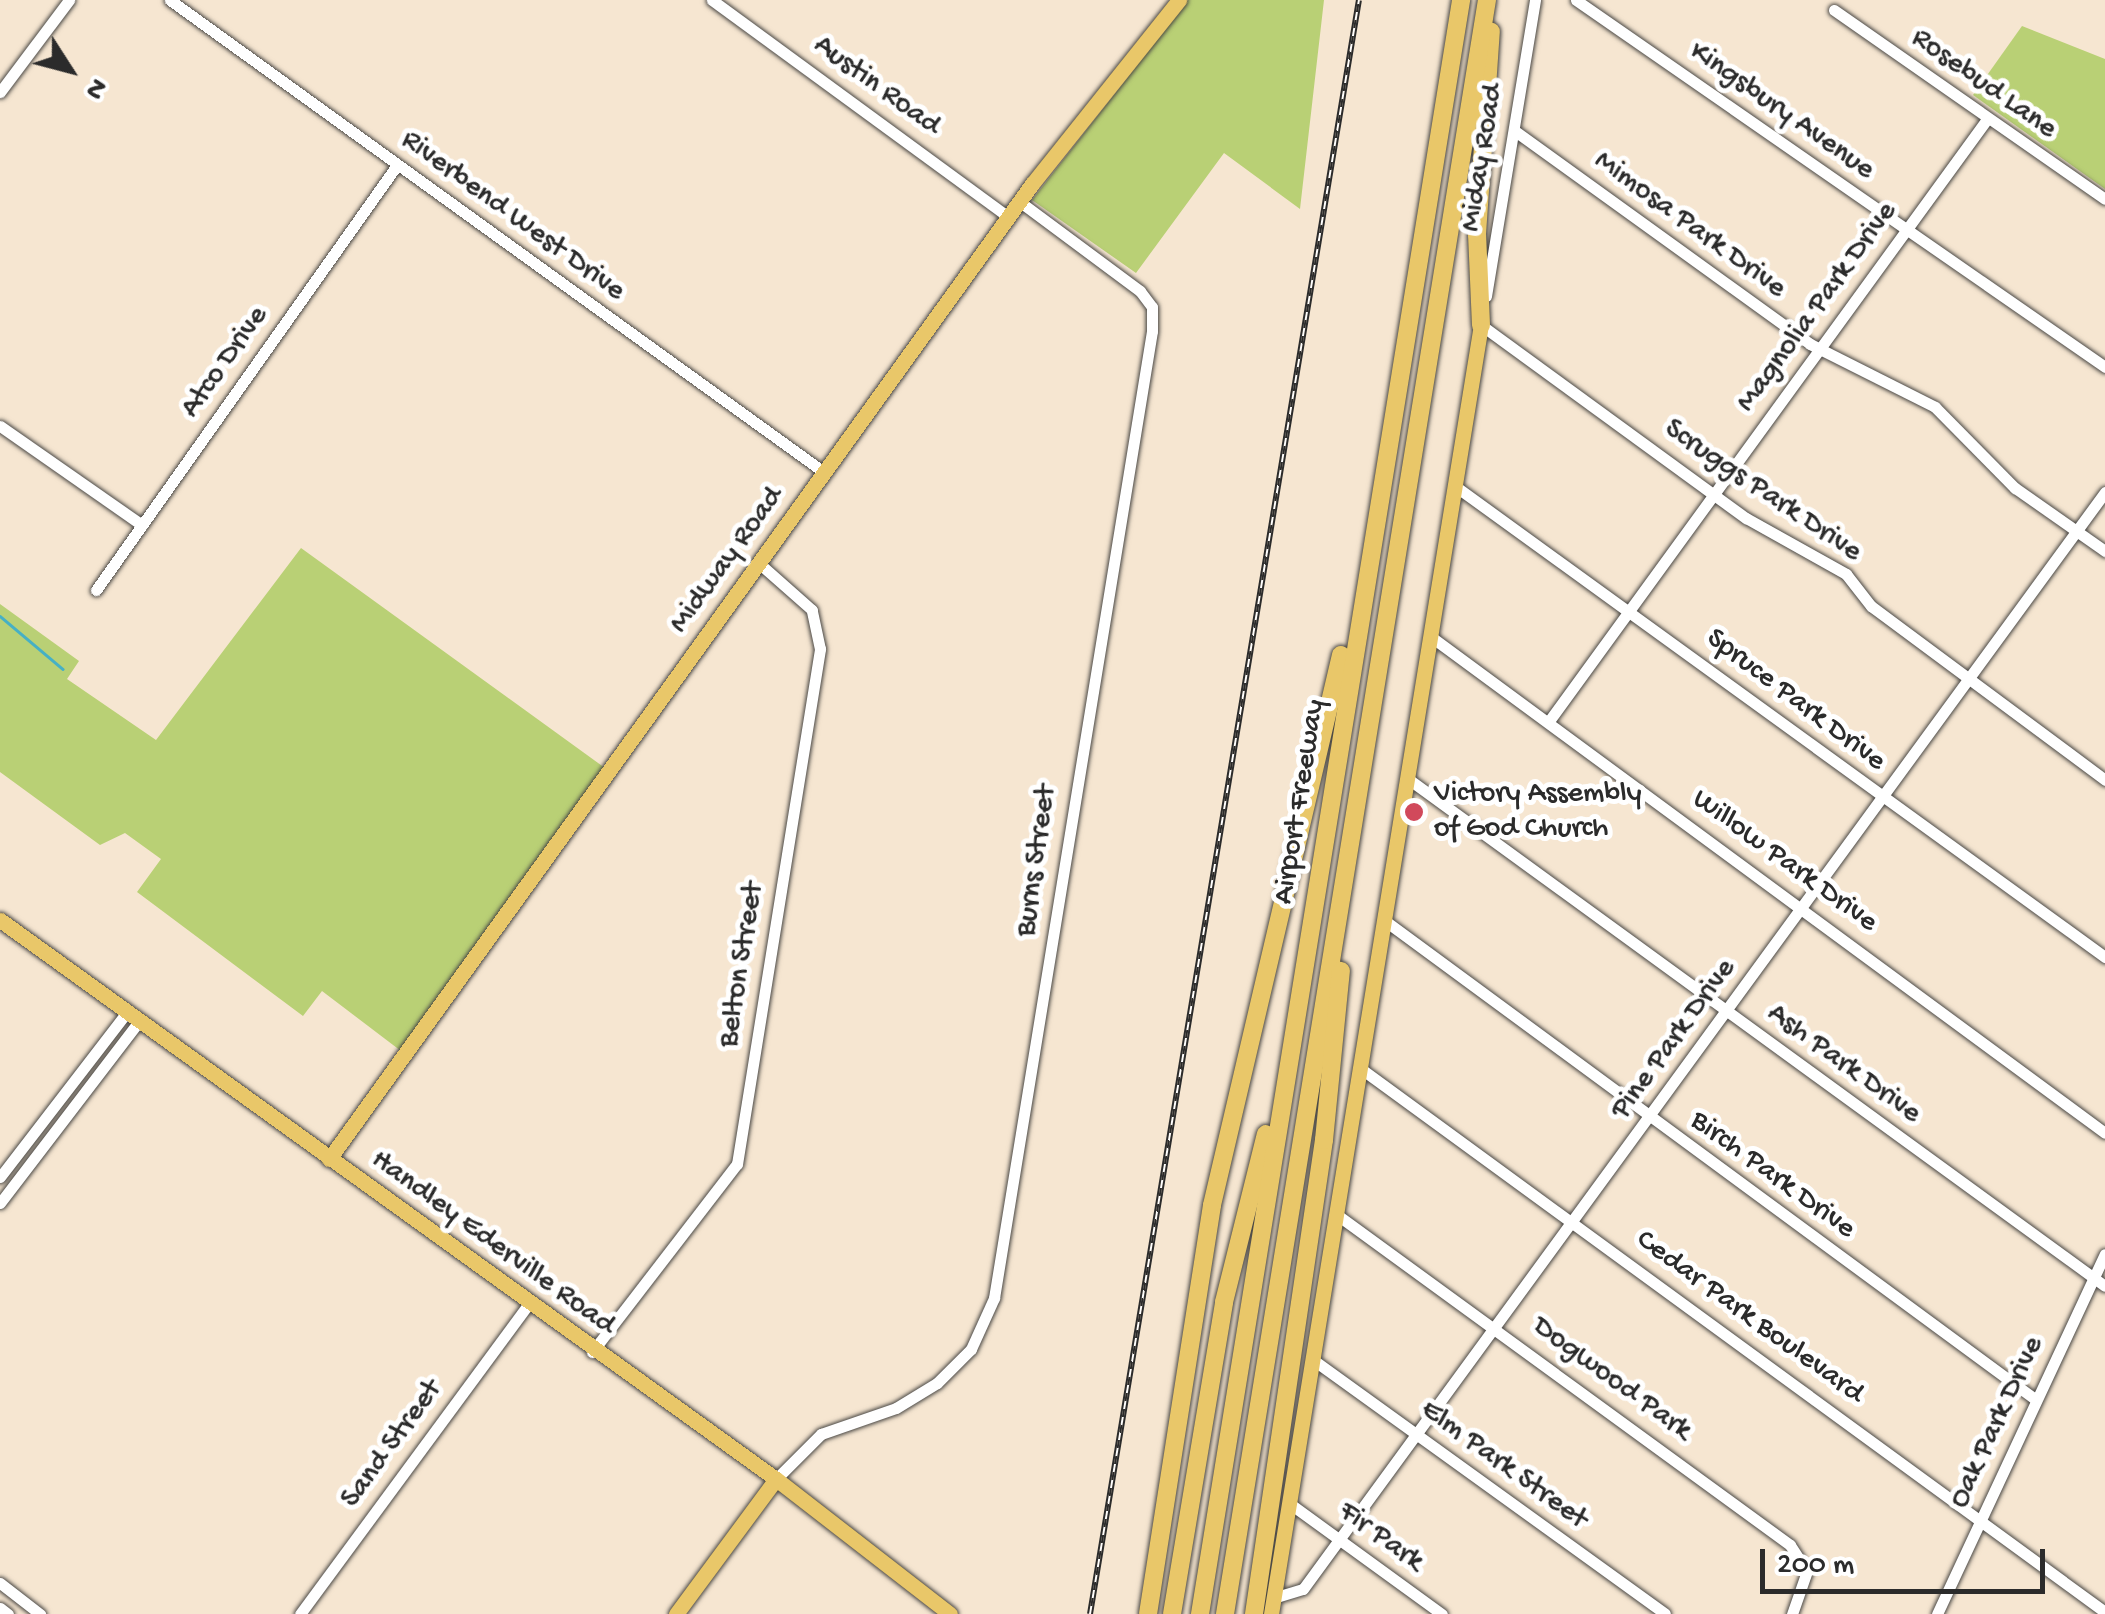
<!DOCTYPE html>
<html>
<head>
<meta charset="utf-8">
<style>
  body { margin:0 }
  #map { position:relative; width:2105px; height:1614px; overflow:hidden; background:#f6e6d1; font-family:"Gochi Hand",sans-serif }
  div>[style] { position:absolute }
  .green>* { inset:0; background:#b9d075 }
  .stream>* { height:2.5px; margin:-1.25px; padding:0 1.25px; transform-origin:1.25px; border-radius:1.25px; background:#46b0c5 }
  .roads { filter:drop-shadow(0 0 2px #494744) drop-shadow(0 0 2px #494744) }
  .minor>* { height:11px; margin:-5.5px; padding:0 5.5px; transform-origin:5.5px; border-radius:5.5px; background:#fff }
  .major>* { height:15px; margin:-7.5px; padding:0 7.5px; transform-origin:7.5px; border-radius:7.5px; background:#e9c769 }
  .highway>* { height:18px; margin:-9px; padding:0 9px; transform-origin:9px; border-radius:9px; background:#e9c769 }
  .rail>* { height:6px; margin-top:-3px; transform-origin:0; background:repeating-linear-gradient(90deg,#fff 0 8px,#2b2b2b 0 16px); box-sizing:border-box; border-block:2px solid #2b2b2b }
  .dots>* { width:28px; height:28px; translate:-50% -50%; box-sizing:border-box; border:5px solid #fff; border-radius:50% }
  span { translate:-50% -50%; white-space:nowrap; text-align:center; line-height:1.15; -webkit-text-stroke:10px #fff; paint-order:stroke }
  .street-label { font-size:30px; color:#2b2b2b }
  .poi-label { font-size:30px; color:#2b2b2b }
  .left { translate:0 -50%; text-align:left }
  .north { position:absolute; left:20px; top:20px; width:100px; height:100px; -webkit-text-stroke:8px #fff; paint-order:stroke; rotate:126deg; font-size:28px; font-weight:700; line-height:40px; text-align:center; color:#2b2b2b }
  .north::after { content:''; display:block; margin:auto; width:35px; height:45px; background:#2b2b2b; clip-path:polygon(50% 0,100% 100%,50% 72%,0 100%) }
  .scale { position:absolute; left:1760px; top:1549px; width:285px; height:45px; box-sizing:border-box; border:5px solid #2b2b2b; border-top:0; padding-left:12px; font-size:30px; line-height:35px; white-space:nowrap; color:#2b2b2b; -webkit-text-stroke:8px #fff; paint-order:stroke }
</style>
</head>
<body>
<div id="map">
  <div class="green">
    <div style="clip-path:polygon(1188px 0,1324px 0,1300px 209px,1224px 153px,1136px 273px,1032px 200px)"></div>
    <div style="clip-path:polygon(2022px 26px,2105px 59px,2105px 189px,1973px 95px)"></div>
    <div style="clip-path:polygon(301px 548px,605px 768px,401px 1051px,322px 991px,303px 1016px,137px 892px,161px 859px,125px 833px,100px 845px,0 772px,0 604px,79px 661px,67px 679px,156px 740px)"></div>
  </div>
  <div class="stream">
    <div style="left:0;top:616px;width:82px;rotate:40.1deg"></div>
  </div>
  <div class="roads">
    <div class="minor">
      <div style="left:170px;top:0;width:808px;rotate:35.83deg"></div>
      <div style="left:712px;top:0;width:368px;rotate:36.2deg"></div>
      <div style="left:1576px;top:0;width:644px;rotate:34.75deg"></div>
      <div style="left:1834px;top:10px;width:330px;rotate:34.9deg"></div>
      <div style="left:0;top:92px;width:115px;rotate:-53.1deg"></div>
      <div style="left:1515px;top:131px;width:364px;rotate:35.8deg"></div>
      <div style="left:1810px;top:344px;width:140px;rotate:26.7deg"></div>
      <div style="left:1935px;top:407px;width:114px;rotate:45.4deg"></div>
      <div style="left:2015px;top:488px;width:110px;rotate:35deg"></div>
      <div style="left:1486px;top:296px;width:300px;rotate:-80.6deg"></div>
      <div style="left:1482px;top:319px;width:6px;rotate:99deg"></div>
      <div style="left:1481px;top:325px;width:328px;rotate:36.1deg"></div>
      <div style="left:1746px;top:518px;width:115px;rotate:29.2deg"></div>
      <div style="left:1846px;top:574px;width:41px;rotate:52deg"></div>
      <div style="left:1871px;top:606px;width:292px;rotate:36.6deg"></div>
      <div style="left:0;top:426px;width:173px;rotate:34.9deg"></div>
      <div style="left:1455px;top:486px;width:803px;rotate:35.93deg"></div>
      <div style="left:96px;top:590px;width:521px;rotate:-54.69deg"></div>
      <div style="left:1430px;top:636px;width:838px;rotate:36.36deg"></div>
      <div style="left:1549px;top:721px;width:744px;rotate:-53.96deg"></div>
      <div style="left:1407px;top:778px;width:863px;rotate:36.05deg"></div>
      <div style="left:1384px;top:920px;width:808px;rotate:36.35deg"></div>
      <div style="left:1360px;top:1068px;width:922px;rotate:36.14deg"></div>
      <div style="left:0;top:1177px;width:208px;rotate:-52.4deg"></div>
      <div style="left:0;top:1203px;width:229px;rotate:-52.6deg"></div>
      <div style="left:1336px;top:1214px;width:562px;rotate:36.09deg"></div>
      <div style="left:1790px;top:1545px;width:31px;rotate:57deg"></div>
      <div style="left:1807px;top:1571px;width:46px;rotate:109.2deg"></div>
      <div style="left:592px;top:1352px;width:237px;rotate:-52.4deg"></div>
      <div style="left:737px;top:1164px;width:522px;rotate:-80.84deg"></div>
      <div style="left:820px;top:649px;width:40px;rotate:-102deg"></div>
      <div style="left:812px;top:610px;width:69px;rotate:-138.5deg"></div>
      <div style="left:1312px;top:1359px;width:435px;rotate:35.8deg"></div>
      <div style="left:776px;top:1479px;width:64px;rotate:-45deg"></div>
      <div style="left:821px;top:1434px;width:79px;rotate:-19.1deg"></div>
      <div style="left:896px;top:1408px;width:48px;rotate:-31.4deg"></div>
      <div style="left:937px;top:1383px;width:48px;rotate:-45deg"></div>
      <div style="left:971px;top:1349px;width:56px;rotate:-65.7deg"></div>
      <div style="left:994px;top:1298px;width:980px;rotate:-80.72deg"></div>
      <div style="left:1152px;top:331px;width:24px;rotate:-90deg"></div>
      <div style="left:1152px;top:307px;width:20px;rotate:-127deg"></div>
      <div style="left:1140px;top:291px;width:149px;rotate:-143.4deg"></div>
      <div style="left:1289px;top:1503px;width:189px;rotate:36deg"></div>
      <div style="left:0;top:1583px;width:51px;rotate:37.8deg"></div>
      <div style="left:1273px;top:1598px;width:31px;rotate:-17deg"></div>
      <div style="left:1303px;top:1589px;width:1359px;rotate:-53.83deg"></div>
      <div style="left:0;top:1608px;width:10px;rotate:37deg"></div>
      <div style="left:300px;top:1614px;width:383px;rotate:-53.6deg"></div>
      <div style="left:1937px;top:1614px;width:397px;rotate:-65deg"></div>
    </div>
    <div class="major">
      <div style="left:0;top:920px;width:956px;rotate:35.77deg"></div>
      <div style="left:776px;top:1479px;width:220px;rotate:37.8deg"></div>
      <div style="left:329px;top:1159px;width:1202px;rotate:-54.21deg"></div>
      <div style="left:1032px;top:184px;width:236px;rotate:-51.4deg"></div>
      <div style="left:676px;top:1614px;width:168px;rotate:-53.5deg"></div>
      <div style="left:1271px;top:1614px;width:1306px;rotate:-80.75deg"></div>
    </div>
    <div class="highway">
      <div style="left:1481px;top:325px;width:91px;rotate:-92.5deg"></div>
      <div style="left:1477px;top:234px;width:203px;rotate:-86.1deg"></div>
      <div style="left:1148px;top:1614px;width:414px;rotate:-81.1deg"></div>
      <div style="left:1212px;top:1205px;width:565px;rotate:-76.8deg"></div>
      <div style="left:1172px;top:1614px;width:316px;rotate:-80.5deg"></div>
      <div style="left:1224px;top:1302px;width:173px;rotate:-76deg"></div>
      <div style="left:1200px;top:1614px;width:1635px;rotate:-80.81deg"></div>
      <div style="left:1225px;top:1614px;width:1635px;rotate:-80.78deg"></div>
      <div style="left:1254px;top:1614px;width:479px;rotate:-81.6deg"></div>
      <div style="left:1324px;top:1140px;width:170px;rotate:-84.3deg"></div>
    </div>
  </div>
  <div class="rail">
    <div style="left:1090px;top:1614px;width:1636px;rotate:-80.54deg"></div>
  </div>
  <div class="dots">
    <div style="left:1414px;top:812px;background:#d1495b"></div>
  </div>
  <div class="street-label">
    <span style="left:1983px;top:85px;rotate:35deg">Rosebud Lane</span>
    <span style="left:876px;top:87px;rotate:36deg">Austin Road</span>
    <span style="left:1781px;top:112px;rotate:35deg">Kingsbury Avenue</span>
    <span style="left:1484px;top:158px;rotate:-81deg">Miday Road</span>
    <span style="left:512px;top:217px;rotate:36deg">Riverbend West Drive</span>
    <span style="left:1689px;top:226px;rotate:36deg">Mimosa Park Drive</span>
    <span style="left:1818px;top:308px;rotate:-54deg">Magnolia Park Drive</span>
    <span style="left:226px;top:363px;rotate:-55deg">Atco Drive</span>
    <span style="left:1762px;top:492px;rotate:34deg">Scruggs Park Drive</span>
    <span style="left:728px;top:561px;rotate:-54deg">Midway Road</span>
    <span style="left:1795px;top:701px;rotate:37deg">Spruce Park Drive</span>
    <span style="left:1301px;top:802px;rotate:-81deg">Airport Freeway</span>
    <span style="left:1038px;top:861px;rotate:-82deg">Burns Street</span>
    <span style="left:1784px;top:862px;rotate:36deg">Willow Park Drive</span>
    <span style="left:743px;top:965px;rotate:-81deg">Belton Street</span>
    <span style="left:1675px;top:1040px;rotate:-54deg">Pine Park Drive</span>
    <span style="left:1843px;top:1065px;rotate:36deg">Ash Park Drive</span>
    <span style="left:1772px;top:1176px;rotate:36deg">Birch Park Drive</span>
    <span style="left:492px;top:1244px;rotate:36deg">Handley Ederville Road</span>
    <span style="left:1749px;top:1318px;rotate:36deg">Cedar Park Boulevard</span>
    <span style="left:1611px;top:1380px;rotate:36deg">Dogwood Park</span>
    <span style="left:1998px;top:1423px;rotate:-65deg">Oak Park Drive</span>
    <span style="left:393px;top:1445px;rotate:-54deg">Sand Street</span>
    <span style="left:1503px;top:1466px;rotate:36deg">Elm Park Street</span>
    <span style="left:1380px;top:1538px;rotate:36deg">Fir Park</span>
  </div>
  <div class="poi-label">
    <span class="left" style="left:1434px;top:812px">Victory Assembly<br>of God Church</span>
  </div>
  <div class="north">N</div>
  <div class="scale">200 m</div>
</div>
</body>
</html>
